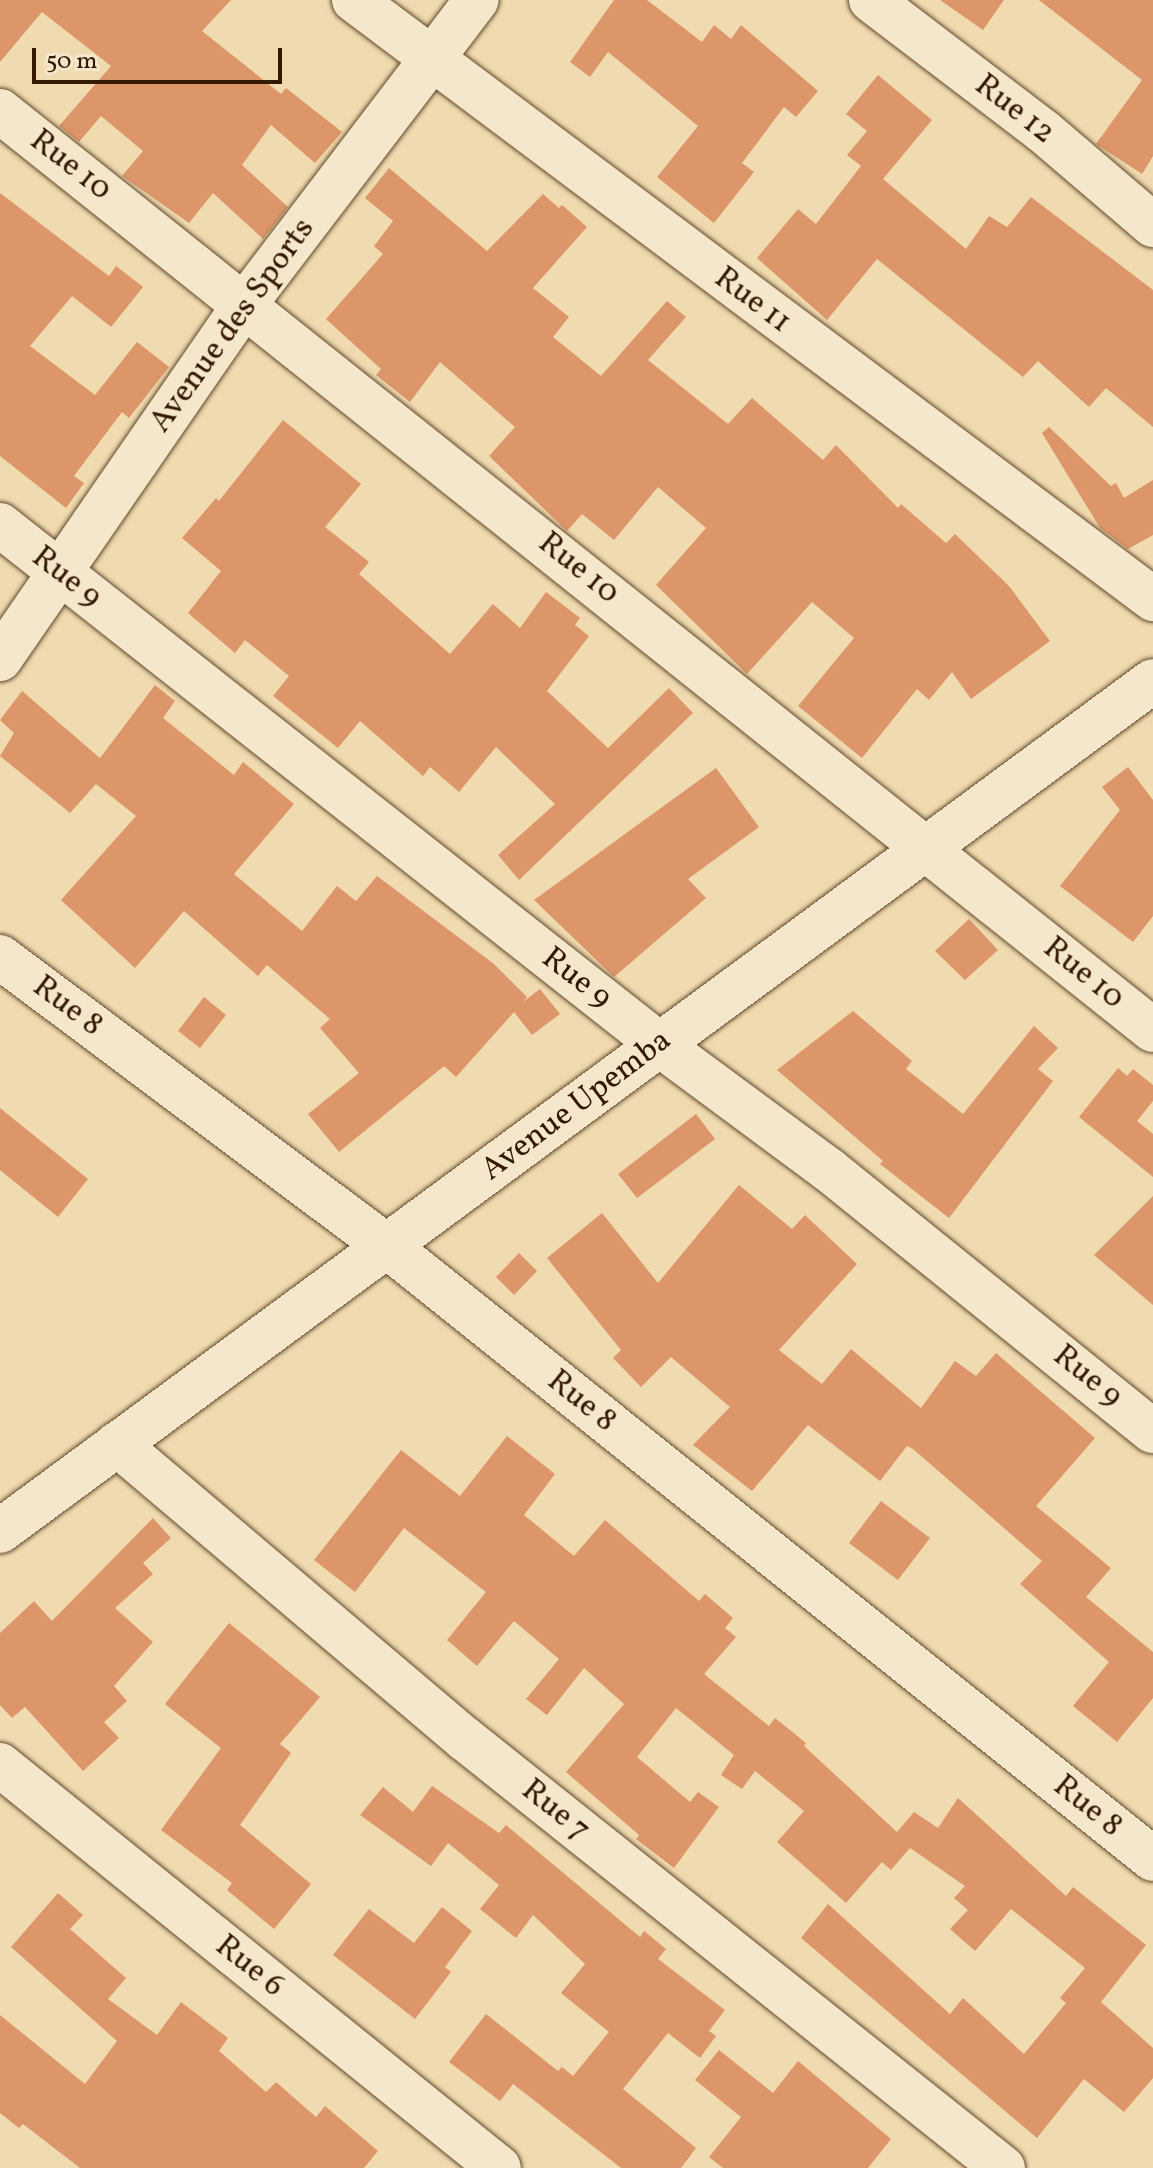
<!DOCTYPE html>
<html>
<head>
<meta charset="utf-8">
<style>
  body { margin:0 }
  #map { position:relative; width:1153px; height:2168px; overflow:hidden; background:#f0daaf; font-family:Vollkorn,serif }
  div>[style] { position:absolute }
  .building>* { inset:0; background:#dd966a }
  .roads { filter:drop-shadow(0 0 2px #62492c) drop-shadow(0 0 2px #62492c) }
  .minor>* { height:44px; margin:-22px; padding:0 22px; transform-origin:22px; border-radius:22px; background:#f5e7cb }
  span { translate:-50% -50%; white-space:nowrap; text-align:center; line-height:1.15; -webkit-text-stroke:6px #f5e7cb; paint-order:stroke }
  .street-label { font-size:32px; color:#331900 }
  .scale { position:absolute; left:32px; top:48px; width:250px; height:36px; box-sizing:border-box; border:4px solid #331900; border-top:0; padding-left:10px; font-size:24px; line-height:28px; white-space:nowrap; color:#331900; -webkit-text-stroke:6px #f5e7cb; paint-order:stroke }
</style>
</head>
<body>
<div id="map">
  <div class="building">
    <div style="clip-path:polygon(0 0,231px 0,202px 31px,281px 94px,286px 88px,342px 132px,315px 163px,271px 125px,242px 165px,288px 207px,263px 239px,213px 193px,189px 223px,122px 176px,143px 151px,101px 116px,79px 142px,59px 126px,111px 66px,42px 12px,0 62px)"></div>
    <div style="clip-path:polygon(614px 0,647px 0,702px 42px,714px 25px,731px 39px,741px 25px,818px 91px,796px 117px,784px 107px,742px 163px,754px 172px,714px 223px,657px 177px,698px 126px,608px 52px,590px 77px,570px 62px)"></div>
    <div style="clip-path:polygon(940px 0,1004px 0,983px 30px)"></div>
    <div style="clip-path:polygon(1039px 0,1153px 0,1153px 156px,1142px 174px,1096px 144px,1142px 80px)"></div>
    <div style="clip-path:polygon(878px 75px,932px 120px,883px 179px,966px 249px,989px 216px,1007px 227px,1031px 197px,1153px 290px,1153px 427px,1106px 388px,1089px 407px,1038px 361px,1023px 377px,877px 259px,827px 320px,757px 258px,798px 209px,816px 224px,861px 166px,847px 155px,867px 131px,846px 114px)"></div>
    <div style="clip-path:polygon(389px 168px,487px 251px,543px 194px,559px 208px,562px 205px,587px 227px,533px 288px,569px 317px,553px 337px,601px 376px,667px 301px,686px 317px,648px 360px,728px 424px,752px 398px,823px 460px,836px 445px,898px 508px,901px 504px,946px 543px,955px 534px,1009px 586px,1050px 641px,971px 699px,952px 672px,929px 700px,917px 689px,862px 758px,798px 706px,854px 638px,812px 602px,747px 674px,656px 585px,706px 528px,658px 487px,614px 540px,582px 514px,567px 531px,489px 456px,515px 427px,440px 362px,410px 402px,376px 375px,381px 369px,326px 319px,383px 254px,374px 246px,393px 221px,365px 198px)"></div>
    <div style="clip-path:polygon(0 193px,109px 276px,116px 266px,143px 287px,111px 327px,72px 296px,30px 346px,95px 395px,137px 342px,169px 367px,129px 418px,122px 412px,74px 476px,84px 483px,66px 508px,0 456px)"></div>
    <div style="clip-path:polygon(283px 420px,361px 484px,325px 527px,369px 562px,359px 574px,450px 654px,493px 604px,520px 628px,546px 592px,580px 618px,575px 625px,589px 636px,547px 691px,608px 748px,669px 688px,693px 713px,519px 880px,498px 855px,555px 804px,496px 747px,459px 792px,430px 767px,423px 776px,360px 721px,338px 748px,273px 696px,289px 676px,245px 640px,235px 653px,188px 613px,221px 571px,182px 538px,216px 498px,219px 501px)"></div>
    <div style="clip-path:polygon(1049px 427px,1111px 486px,1116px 483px,1124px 498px,1153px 480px,1153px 535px,1128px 549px,1100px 528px,1042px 433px)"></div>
    <div style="clip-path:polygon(155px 685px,175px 701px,163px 718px,234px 775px,243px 762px,294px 804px,234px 874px,302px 931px,337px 886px,356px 901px,377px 876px,494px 964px,527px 997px,523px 1002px,540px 989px,560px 1014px,532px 1035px,514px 1012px,456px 1077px,444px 1066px,339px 1152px,308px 1114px,359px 1073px,320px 1028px,330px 1019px,267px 965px,258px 976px,184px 911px,135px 968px,61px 900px,136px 816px,96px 784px,70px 813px,0 756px,14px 733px,0 720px,22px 691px,100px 758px)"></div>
    <div style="clip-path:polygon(1128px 767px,1153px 800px,1153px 916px,1133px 942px,1060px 886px,1120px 810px,1102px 787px)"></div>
    <div style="clip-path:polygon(716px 768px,759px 827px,688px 879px,706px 898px,614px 977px,534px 900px)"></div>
    <div style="clip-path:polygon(969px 919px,998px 950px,965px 980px,935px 951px)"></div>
    <div style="clip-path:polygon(204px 997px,226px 1015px,200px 1048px,178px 1031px)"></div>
    <div style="clip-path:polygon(853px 1011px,912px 1061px,906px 1069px,963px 1114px,1034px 1026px,1058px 1048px,1038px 1069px,1053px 1081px,949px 1218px,880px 1164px,883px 1161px,777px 1070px)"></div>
    <div style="clip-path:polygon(1118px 1068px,1127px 1076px,1133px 1069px,1153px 1085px,1153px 1101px,1137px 1121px,1153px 1134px,1153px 1177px,1079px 1117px)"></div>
    <div style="clip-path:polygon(0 1108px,88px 1179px,58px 1217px,0 1170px)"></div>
    <div style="clip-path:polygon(696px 1114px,715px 1139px,637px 1198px,618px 1174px)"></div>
    <div style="clip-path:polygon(739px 1185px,792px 1229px,805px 1215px,857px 1264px,779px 1350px,822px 1384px,851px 1349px,921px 1408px,955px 1361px,976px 1376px,996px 1353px,1095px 1438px,1036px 1506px,1111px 1568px,1086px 1597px,1153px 1652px,1153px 1698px,1117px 1742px,1073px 1706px,1109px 1662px,1020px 1584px,1042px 1561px,913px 1449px,907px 1446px,880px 1481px,808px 1425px,752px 1491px,693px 1445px,730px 1407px,671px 1357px,641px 1387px,613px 1358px,621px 1350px,547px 1258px,602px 1213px,658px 1283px)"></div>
    <div style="clip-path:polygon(1153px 1196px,1153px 1305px,1094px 1255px)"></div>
    <div style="clip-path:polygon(519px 1253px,537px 1271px,514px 1295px,496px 1277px)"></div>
    <div style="clip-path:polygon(507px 1436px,555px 1474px,524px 1515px,574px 1556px,605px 1520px,699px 1601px,705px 1594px,733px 1618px,725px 1628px,736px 1637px,704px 1674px,769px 1726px,775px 1718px,806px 1743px,804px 1746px,897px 1832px,914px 1812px,938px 1828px,958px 1798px,1066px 1896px,1073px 1887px,1146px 1945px,1101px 2002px,1153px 2048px,1153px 2078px,1124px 2112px,1084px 2079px,1037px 2138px,801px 1938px,828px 1904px,950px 2014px,963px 1998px,1024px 2054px,1066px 2003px,1060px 1998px,1085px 1968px,1011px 1909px,975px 1951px,950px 1929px,968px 1910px,954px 1898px,965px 1886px,910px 1848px,891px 1870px,882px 1862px,846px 1903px,777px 1842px,804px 1811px,755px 1771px,742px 1789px,721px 1775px,734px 1755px,676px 1708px,637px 1757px,690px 1802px,698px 1792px,719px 1807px,674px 1868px,636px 1839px,639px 1835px,566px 1772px,624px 1704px,584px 1668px,547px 1715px,526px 1699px,559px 1659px,514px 1621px,477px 1666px,447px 1640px,486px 1592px,404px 1528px,355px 1592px,314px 1560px,401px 1450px,460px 1496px)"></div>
    <div style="clip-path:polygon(881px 1501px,930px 1538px,898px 1580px,849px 1543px)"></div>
    <div style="clip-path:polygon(153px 1518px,171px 1538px,143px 1563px,153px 1574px,115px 1608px,153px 1642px,114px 1686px,127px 1701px,104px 1722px,119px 1738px,83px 1771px,25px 1707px,12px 1718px,0 1705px,0 1633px,34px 1601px,52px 1621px)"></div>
    <div style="clip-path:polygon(229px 1623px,320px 1697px,280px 1744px,291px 1753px,240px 1825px,311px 1884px,274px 1929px,227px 1890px,232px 1883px,161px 1830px,221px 1748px,165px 1704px)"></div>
    <div style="clip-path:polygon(432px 1786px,499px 1833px,506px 1825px,640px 1937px,644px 1931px,666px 1949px,658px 1959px,725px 2010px,709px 2031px,716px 2036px,700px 2058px,668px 2033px,623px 2089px,696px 2148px,681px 2168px,621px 2168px,513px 2084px,500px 2101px,449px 2062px,486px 2014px,558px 2071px,562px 2067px,573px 2076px,609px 2032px,561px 1993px,585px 1964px,533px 1915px,516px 1938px,480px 1909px,499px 1885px,448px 1843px,431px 1866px,360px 1815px,383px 1787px,413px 1812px)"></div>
    <div style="clip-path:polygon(58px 1893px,83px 1915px,70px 1929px,126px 1978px,108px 1999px,157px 2035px,181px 2002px,228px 2038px,219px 2051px,266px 2092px,276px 2082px,316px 2117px,325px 2106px,378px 2151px,364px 2168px,80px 2168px,23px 2124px,19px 2128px,0 2113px,0 2015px,85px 2084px,117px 2041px,11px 1947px)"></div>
    <div style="clip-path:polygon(442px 1907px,472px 1931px,445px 1967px,451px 1972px,415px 2019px,333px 1955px,369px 1909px,414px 1943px)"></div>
    <div style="clip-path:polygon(719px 2050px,773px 2093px,798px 2061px,891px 2139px,868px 2168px,723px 2168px,709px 2157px,741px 2117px,695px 2080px)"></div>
  </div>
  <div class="roads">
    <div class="minor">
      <div style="left:354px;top:0;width:999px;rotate:36.86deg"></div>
      <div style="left:871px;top:0;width:216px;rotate:37.3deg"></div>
      <div style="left:1043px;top:131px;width:145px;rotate:40.5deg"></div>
      <div style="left:0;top:111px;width:1474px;rotate:38.56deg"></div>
      <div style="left:0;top:525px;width:840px;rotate:38.23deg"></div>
      <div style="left:660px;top:1045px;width:210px;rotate:36.5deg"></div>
      <div style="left:829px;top:1170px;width:416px;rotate:38.9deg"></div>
      <div style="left:0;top:659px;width:431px;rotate:-55.4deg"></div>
      <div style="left:245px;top:304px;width:382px;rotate:-52.7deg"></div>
      <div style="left:0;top:957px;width:483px;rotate:36.8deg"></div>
      <div style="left:387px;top:1246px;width:981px;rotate:38.67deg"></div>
      <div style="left:117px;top:1444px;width:456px;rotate:40.3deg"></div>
      <div style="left:465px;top:1739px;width:688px;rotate:38.57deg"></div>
      <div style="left:0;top:1531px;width:1432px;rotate:-36.4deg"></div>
      <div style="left:0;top:1765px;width:641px;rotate:38.92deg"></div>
    </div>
  </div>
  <div class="street-label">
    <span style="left:1014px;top:110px;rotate:38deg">Rue 12</span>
    <span style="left:70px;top:166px;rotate:38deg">Rue 10</span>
    <span style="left:752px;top:301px;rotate:37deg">Rue 11</span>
    <span style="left:233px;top:326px;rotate:-54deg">Avenue des Sports</span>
    <span style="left:578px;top:569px;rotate:39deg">Rue 10</span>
    <span style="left:66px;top:578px;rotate:38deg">Rue 9</span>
    <span style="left:1083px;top:974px;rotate:39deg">Rue 10</span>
    <span style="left:576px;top:979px;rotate:38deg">Rue 9</span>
    <span style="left:67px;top:1007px;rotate:37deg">Rue 8</span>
    <span style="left:577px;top:1106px;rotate:-37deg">Avenue Upemba</span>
    <span style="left:1087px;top:1377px;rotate:39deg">Rue 9</span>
    <span style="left:581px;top:1402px;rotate:39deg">Rue 8</span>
    <span style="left:1087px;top:1807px;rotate:39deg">Rue 8</span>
    <span style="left:555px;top:1811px;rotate:39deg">Rue 7</span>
    <span style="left:249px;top:1967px;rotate:39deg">Rue 6</span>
  </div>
  <div class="scale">50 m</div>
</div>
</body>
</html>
